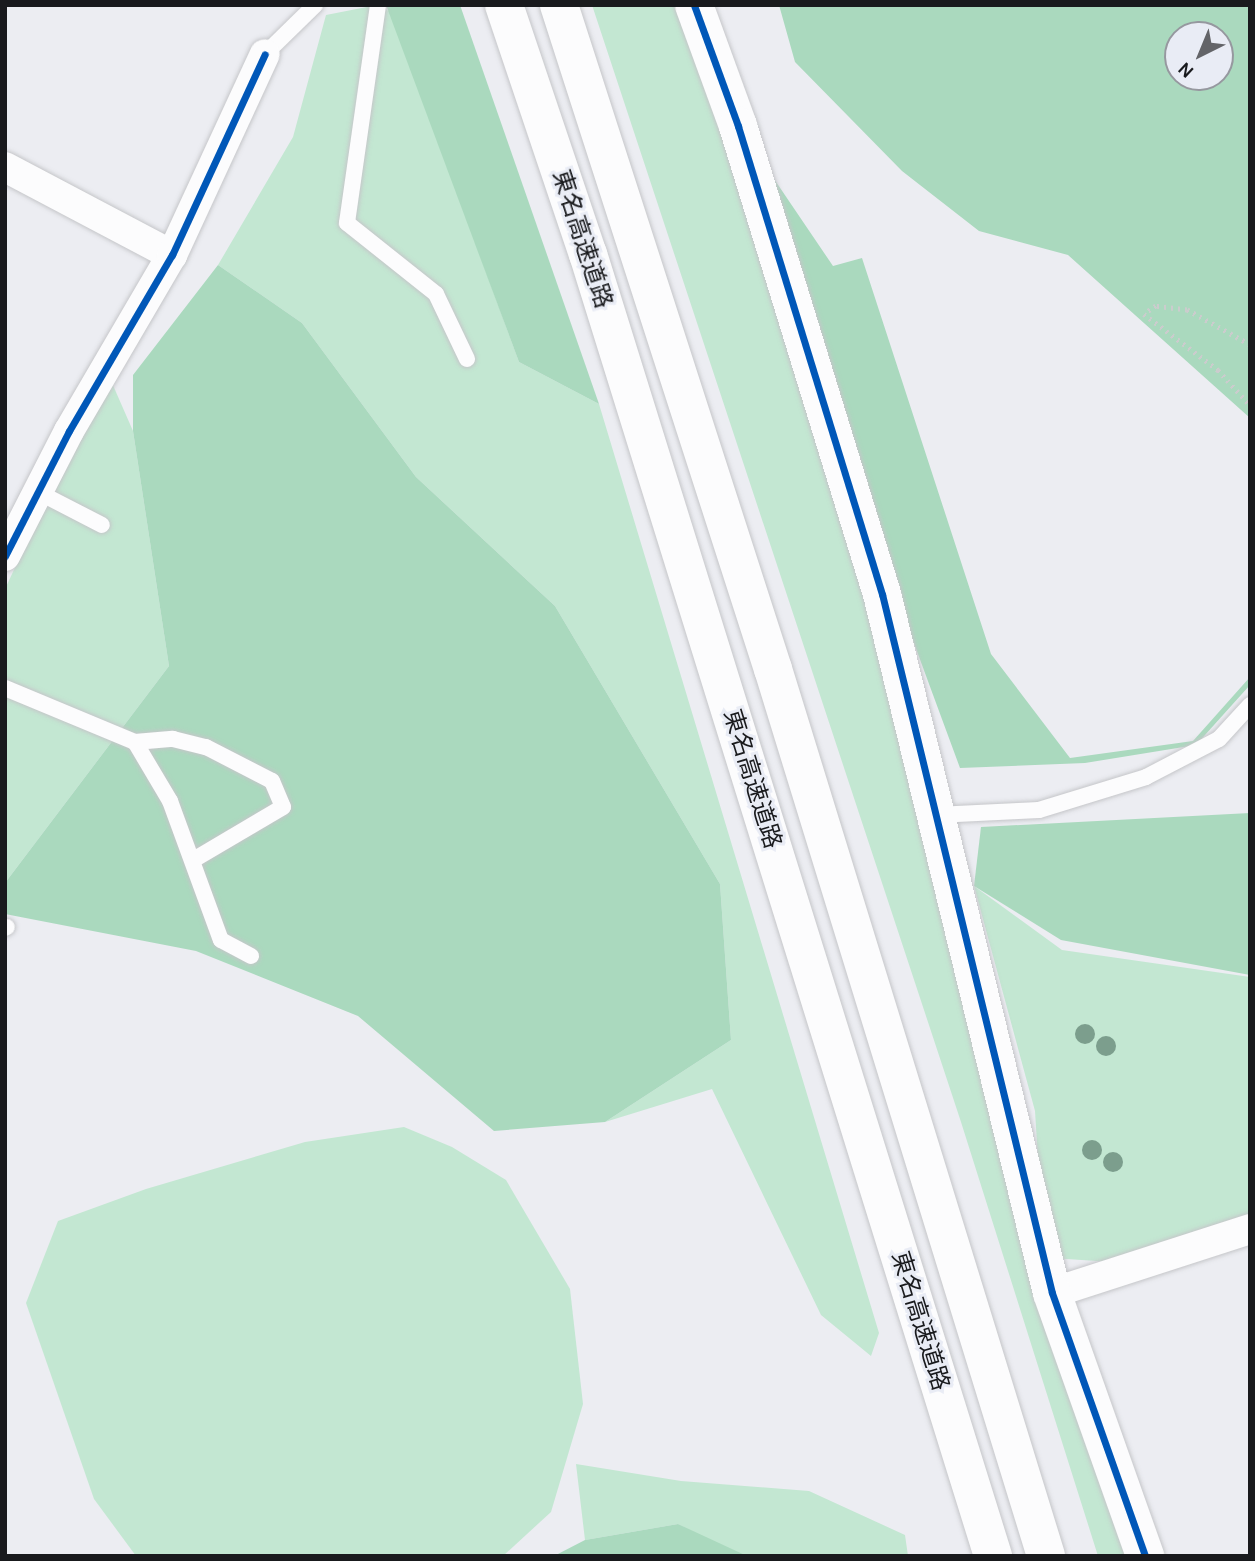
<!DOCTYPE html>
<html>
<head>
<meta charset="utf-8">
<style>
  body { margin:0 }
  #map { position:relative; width:1255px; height:1561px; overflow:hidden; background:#ecedf2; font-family:Karla,"Noto Sans JP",sans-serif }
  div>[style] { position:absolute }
  .green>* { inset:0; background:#c3e7d2 }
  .forest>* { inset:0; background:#aad9be }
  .path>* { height:4.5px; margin-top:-2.25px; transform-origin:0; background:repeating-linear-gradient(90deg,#cbcccd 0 2px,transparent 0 7px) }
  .roads { filter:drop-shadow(0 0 2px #c5c6c9) drop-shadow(0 0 2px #c5c6c9) }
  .lane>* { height:16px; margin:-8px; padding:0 8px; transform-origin:8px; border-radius:8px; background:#fcfcfd }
  .street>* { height:30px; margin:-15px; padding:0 15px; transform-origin:15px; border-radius:15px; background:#fcfcfd }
  .secondary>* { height:38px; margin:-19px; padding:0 19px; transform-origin:19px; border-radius:19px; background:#fcfcfd }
  .highway>* { height:38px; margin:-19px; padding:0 19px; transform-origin:19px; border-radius:19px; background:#fcfcfd }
  .cycleway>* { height:7px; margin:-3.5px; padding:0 3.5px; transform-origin:3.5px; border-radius:3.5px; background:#0057b8 }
  .trees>* { width:20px; height:20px; margin:-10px; border-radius:50%; background:#7c9e8d }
  span { translate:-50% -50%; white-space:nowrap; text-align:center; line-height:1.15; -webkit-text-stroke:6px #e9ecf5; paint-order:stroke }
  .street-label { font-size:24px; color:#191a1d }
  .frame { position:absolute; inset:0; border:7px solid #191a1d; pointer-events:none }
  .north { position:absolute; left:1164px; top:21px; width:70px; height:70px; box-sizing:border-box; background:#e9ecf5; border:2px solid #96989f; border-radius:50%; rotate:223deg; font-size:19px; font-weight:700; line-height:28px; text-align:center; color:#191a1d }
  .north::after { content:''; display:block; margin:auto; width:24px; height:32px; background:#636468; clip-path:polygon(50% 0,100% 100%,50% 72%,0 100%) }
</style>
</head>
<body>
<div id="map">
  <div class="green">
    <div style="clip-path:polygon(377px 5px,391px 12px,519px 362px,599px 404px,879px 1333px,871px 1356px,821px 1315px,712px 1089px,605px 1122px,731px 1040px,720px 884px,555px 606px,416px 477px,302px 323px,218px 265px,293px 137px,326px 15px)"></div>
    <div style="clip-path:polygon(592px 5px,692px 5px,772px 241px,1042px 1224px,1035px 1111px,974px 886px,1062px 950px,1250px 977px,1250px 1219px,1141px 1264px,1052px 1258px,1145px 1556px,1098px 1556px,961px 1122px)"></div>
    <div style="clip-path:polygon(112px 383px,133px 431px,169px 666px,5px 883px,5px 589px,53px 486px)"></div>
    <div style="clip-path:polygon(404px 1127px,452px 1147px,506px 1180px,570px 1289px,583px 1404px,551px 1512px,503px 1556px,136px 1556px,94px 1499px,26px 1303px,58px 1221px,146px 1189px,305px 1142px)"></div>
    <div style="clip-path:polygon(576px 1464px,681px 1481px,809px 1491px,905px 1535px,908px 1556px,739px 1556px,678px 1524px,585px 1540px)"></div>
  </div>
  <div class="forest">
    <div style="clip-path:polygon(386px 5px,460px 5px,599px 404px,519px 362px)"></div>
    <div style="clip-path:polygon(evenodd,779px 5px,1250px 5px,1250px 418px,1068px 255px,979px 231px,902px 171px,795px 62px,779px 5px,1220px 35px,1220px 77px,1178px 77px,1178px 35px,1220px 35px)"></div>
    <div style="clip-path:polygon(738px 126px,833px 266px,862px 258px,991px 654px,1070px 758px,1193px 741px,1250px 677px,1250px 685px,1196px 745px,1085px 763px,960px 768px,773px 261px)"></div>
    <div style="clip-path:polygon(218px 265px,302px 323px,416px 477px,555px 606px,720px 884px,731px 1040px,605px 1122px,494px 1131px,358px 1016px,196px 951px,5px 914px,5px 883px,169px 666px,133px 431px,133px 375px)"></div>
    <div style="clip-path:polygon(1250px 813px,1250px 975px,1061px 940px,974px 886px,981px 827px)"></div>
    <div style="clip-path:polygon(678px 1524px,747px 1556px,554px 1556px,585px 1540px)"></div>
  </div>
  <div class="path">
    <div style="left:1250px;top:345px;width:72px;rotate:-150.9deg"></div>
    <div style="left:1187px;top:310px;width:31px;rotate:-173deg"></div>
    <div style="left:1156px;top:306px;width:14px;rotate:146deg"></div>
    <div style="left:1144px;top:314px;width:93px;rotate:37.1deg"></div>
    <div style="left:1218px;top:370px;width:47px;rotate:47.6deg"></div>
  </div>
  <div class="roads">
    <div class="lane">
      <div style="left:378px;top:5px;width:220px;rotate:98.1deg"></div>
      <div style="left:347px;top:223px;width:114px;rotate:38.6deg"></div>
      <div style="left:436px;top:294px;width:72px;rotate:64.5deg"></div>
      <div style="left:265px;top:54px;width:70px;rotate:-44.4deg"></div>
      <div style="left:36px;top:491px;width:74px;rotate:27.3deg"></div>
      <div style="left:5px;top:688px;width:141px;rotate:22.6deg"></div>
      <div style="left:135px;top:742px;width:69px;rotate:59.3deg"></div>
      <div style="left:170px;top:801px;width:148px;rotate:69.9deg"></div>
      <div style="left:221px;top:940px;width:34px;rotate:28deg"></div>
      <div style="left:135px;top:742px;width:38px;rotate:-5deg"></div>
      <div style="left:173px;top:739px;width:34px;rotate:14deg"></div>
      <div style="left:206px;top:747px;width:74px;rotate:27.3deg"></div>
      <div style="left:272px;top:781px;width:28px;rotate:67deg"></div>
      <div style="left:283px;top:807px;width:104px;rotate:149.5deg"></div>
      <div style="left:936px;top:815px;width:103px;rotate:-2.8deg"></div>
      <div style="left:1039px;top:810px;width:112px;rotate:-17.1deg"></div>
      <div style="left:1146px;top:777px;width:82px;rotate:-27.5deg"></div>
      <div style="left:1219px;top:739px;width:46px;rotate:-47.6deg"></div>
      <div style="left:5px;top:928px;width:2px;rotate:-27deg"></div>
    </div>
    <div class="street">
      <div style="left:5px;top:167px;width:189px;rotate:27.8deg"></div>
      <div style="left:5px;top:556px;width:140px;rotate:-62.9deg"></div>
      <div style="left:69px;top:431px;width:204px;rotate:-59.7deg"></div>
      <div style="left:172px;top:255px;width:221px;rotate:-65.2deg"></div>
      <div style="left:1052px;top:1293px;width:208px;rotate:-17.9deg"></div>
    </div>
    <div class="secondary">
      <div style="left:694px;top:5px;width:129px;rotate:70deg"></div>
      <div style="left:738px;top:126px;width:490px;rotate:72.9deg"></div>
      <div style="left:882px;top:594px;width:719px;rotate:76.33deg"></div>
      <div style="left:1052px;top:1293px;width:279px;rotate:70.5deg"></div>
    </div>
    <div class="highway">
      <div style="left:504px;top:5px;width:263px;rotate:71.4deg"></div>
      <div style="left:588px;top:254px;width:1364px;rotate:72.72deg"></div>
      <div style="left:559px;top:5px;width:698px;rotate:72.14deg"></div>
      <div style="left:773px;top:669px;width:928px;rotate:72.89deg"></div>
    </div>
  </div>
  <div class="cycleway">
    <div style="left:694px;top:5px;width:129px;rotate:70deg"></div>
    <div style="left:738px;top:126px;width:490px;rotate:72.9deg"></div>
    <div style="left:882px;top:594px;width:719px;rotate:76.33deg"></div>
    <div style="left:1052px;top:1293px;width:279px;rotate:70.5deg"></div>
    <div style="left:5px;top:556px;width:140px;rotate:-62.9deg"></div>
    <div style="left:69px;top:431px;width:204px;rotate:-59.7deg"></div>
    <div style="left:172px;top:255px;width:221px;rotate:-65.2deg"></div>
  </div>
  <div class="trees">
    <div style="left:1085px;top:1034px"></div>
    <div style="left:1106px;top:1046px"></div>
    <div style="left:1092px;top:1150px"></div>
    <div style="left:1113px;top:1162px"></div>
  </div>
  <div class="street-label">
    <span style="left:582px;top:239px;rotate:72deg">東名高速道路</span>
    <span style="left:752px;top:779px;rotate:73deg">東名高速道路</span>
    <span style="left:920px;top:1321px;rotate:73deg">東名高速道路</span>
  </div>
  <div class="frame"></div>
  <div class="north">N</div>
</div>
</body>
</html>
